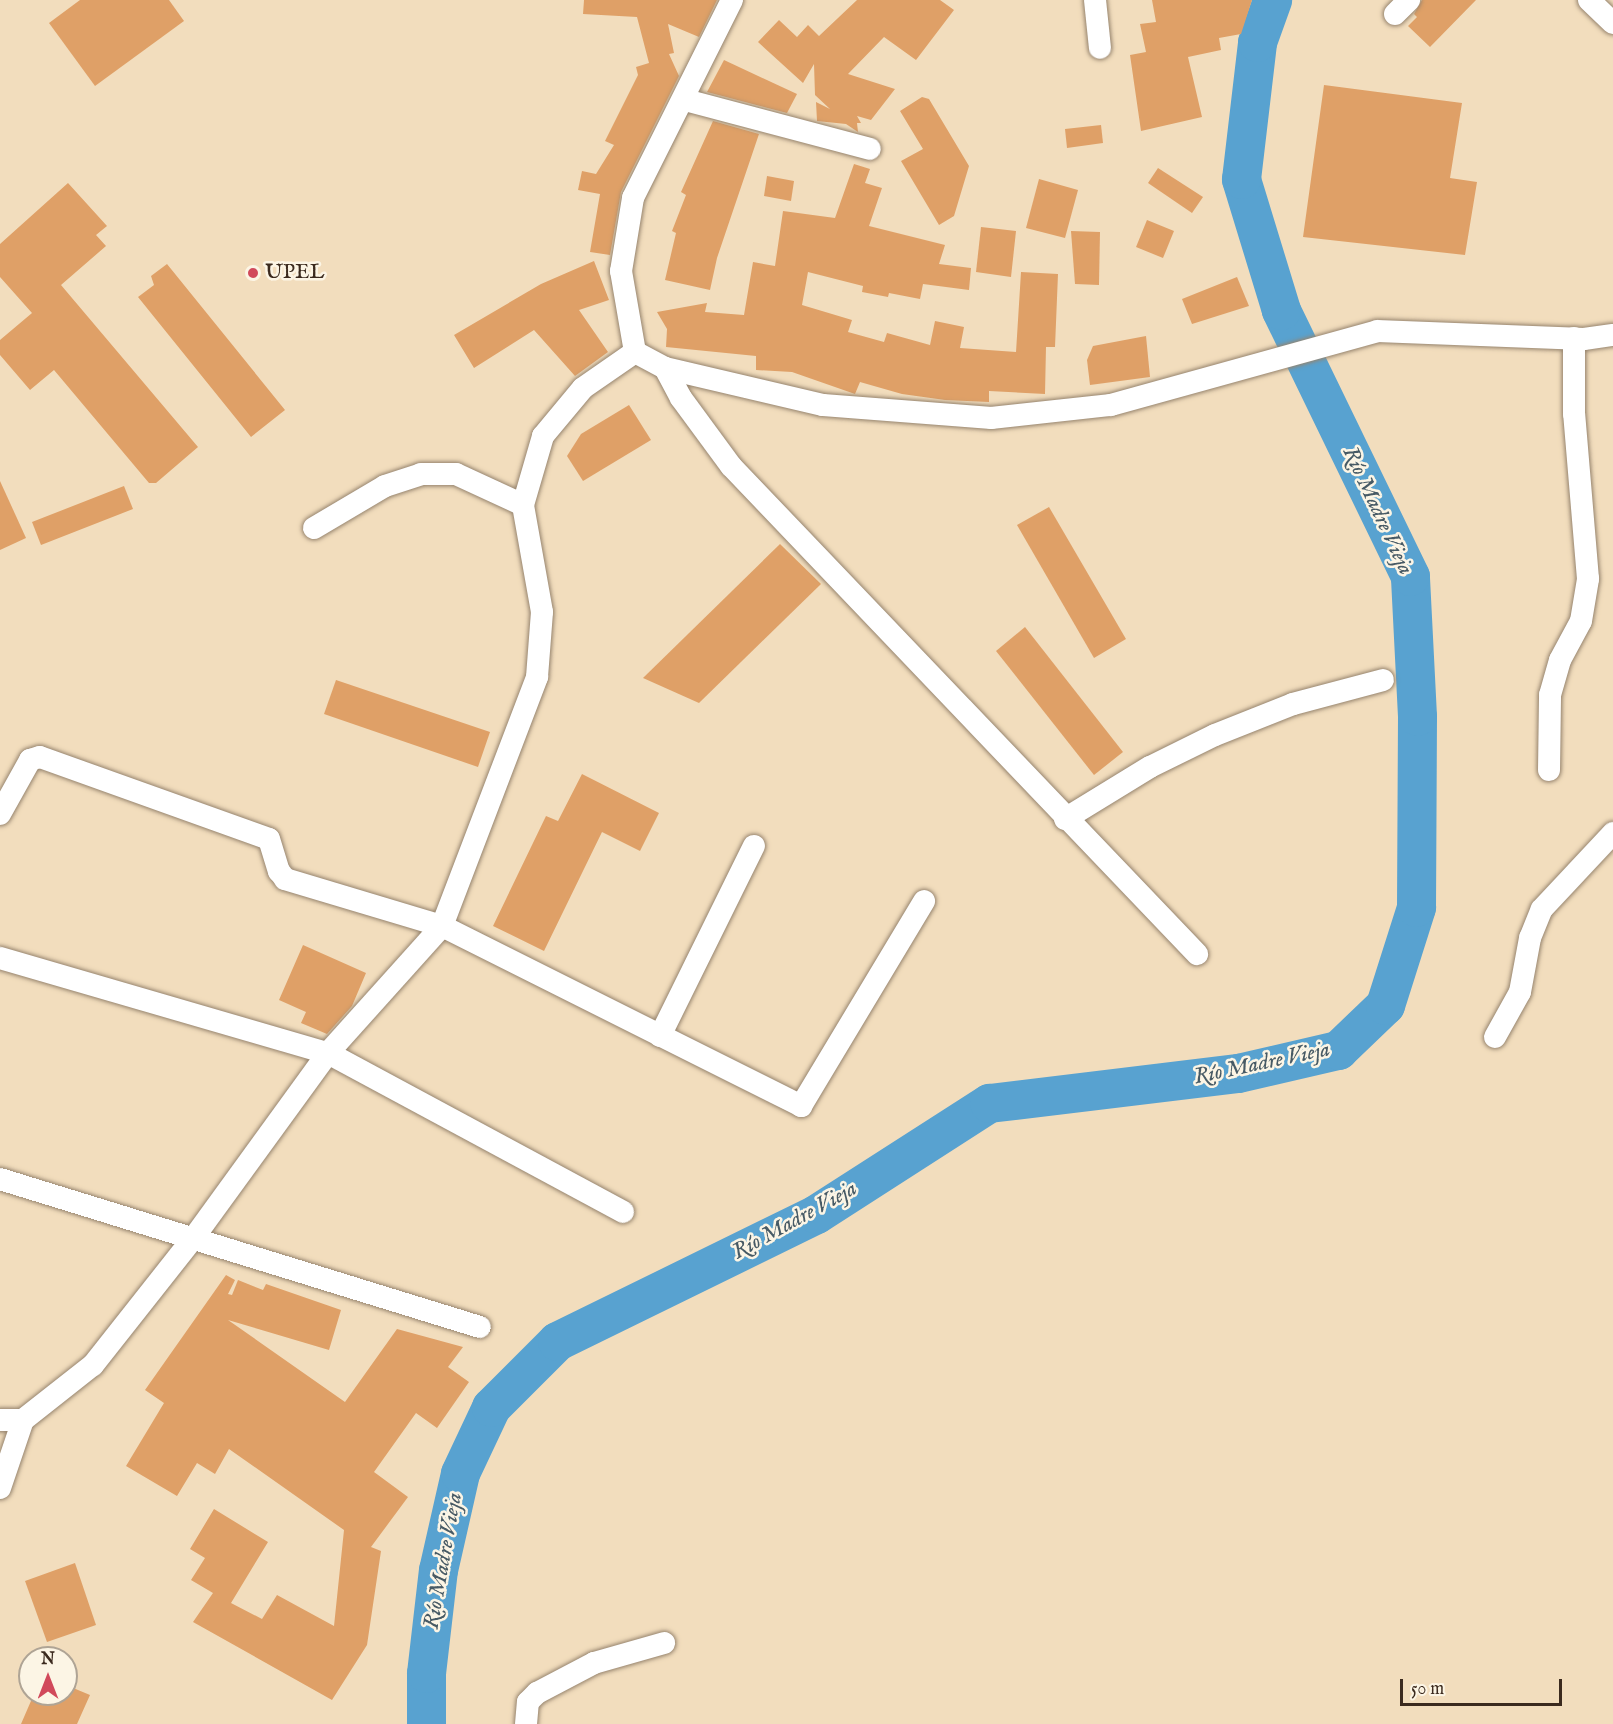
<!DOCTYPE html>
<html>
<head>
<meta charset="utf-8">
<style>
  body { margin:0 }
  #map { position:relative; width:1613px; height:1724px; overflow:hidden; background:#f2ddbd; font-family:"IM FELL English",serif }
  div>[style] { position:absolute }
  .river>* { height:39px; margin:-19.5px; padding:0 19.5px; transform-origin:19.5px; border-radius:19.5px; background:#58a2d0 }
  .building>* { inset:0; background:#dfa067 }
  .roads { filter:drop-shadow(0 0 2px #96846e) drop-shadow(0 0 2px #96846e) }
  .street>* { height:22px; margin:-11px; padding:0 11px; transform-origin:11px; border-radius:11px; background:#fff }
  .dots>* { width:16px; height:16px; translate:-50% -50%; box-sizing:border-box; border:3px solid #fcf5e5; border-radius:50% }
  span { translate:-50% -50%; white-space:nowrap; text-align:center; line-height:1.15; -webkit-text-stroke:5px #fcf5e5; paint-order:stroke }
  .poi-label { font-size:21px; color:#3b2a1e }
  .left { translate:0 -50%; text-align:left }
  .water-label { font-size:22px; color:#475a65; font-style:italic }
  .north { position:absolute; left:18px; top:1646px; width:60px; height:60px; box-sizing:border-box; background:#fcf5e5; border:2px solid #afa495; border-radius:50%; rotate:0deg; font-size:16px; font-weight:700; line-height:24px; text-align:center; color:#3b2a1e }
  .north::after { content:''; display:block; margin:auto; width:21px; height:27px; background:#d1495b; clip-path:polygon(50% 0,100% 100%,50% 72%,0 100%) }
  .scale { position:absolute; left:1400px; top:1679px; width:162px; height:27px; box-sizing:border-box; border:3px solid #3b2a1e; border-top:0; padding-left:8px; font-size:18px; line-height:21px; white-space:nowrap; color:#3b2a1e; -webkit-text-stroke:4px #fcf5e5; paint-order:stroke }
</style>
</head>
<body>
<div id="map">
  <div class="river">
    <div style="left:426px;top:1724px;width:51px;rotate:-90deg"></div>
    <div style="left:426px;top:1673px;width:104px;rotate:-83.4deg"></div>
    <div style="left:438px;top:1570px;width:99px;rotate:-77.2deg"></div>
    <div style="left:460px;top:1473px;width:73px;rotate:-64.8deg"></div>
    <div style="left:491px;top:1407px;width:93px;rotate:-45deg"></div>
    <div style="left:557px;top:1341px;width:288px;rotate:-26.1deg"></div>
    <div style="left:816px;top:1214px;width:206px;rotate:-32.7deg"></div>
    <div style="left:989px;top:1103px;width:251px;rotate:-6.9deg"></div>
    <div style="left:1238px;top:1073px;width:103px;rotate:-13deg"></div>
    <div style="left:1338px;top:1050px;width:65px;rotate:-43.8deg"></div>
    <div style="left:1385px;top:1005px;width:103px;rotate:-72.4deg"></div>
    <div style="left:1416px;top:907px;width:191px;rotate:-89.7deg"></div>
    <div style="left:1417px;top:716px;width:140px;rotate:-92.9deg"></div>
    <div style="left:1410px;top:576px;width:296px;rotate:-115.9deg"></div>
    <div style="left:1281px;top:310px;width:137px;rotate:-107deg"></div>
    <div style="left:1241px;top:179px;width:138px;rotate:-83.3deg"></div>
    <div style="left:1257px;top:42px;width:45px;rotate:-70.3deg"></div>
  </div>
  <div class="building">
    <div style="clip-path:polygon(80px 0,169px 0,184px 21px,95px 86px,49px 23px)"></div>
    <div style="clip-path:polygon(584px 0,717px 0,699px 37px,668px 24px,674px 53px,669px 54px,679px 76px,621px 192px,610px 255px,590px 252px,600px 194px,578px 190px,582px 171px,596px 174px,614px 145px,605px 141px,638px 75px,636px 67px,649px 63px,637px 17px,583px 14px)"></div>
    <div style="clip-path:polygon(857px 0,940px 0,954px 10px,916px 60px,884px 37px,848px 74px,895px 89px,871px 120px,857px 116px,861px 123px,857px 123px,858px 132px,846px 124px,817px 121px,816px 102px,830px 109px,815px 95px,814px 64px,803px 83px,758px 42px,779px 20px,797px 37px,808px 25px,819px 36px)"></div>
    <div style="clip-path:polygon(1152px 0,1252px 0,1241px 34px,1219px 38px,1221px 50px,1188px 57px,1202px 117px,1141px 131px,1130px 55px,1146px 52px,1140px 24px,1156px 22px)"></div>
    <div style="clip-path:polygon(1422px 0,1476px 0,1430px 47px,1408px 26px,1417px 17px,1414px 14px)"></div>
    <div style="clip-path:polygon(724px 60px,797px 94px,787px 113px,707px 92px)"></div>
    <div style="clip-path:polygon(1324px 85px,1462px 103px,1450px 178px,1477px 182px,1465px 255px,1303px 237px)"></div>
    <div style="clip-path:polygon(922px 97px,929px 99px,969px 166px,954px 216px,939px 225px,901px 161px,923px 149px,900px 111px)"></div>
    <div style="clip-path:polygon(713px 121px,759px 134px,717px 258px,710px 290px,665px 280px,676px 233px,672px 231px,686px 195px,681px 192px)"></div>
    <div style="clip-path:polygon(1101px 125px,1103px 143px,1067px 148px,1065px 129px)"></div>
    <div style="clip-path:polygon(854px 164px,870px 169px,865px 183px,882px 188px,869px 226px,945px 245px,939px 264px,971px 268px,969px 290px,923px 284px,920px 299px,889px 293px,888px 297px,862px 292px,863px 286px,808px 272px,802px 305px,852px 320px,848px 332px,884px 342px,887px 333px,930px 345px,935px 321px,964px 327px,960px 348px,1016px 352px,1021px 272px,1058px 274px,1055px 347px,1046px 347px,1045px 394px,989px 391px,989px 402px,945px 400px,902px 394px,860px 382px,855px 394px,792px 372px,756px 370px,756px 356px,666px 347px,667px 329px,657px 312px,707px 303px,705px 312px,744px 315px,753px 262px,775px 266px,783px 211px,835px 218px)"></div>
    <div style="clip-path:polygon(1158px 168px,1203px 197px,1192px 213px,1148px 183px)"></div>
    <div style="clip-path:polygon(767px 176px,794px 181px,791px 201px,764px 196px)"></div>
    <div style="clip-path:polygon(1039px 179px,1078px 190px,1065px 238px,1026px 228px)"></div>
    <div style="clip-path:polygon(68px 183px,107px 226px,96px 235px,106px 246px,61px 285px,198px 447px,156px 483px,149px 483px,54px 370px,30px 390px,0 355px,0 340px,32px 313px,0 277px,0 244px)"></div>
    <div style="clip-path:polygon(1147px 220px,1174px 231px,1163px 258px,1136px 247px)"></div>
    <div style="clip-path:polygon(981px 227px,1016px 231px,1011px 277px,976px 272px)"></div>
    <div style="clip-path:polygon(1071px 231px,1100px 232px,1099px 285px,1075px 284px)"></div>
    <div style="clip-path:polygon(594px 261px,609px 300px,579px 310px,608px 352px,575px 376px,534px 330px,474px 368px,454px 335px,541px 284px)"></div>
    <div style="clip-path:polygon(167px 264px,285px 410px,251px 437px,138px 297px,154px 285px,151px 276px)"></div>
    <div style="clip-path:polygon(1237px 277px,1249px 306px,1192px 324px,1182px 299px)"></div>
    <div style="clip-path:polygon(1146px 336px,1150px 377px,1090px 385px,1087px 360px,1093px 346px)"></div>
    <div style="clip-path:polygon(629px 405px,651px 440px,583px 481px,567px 456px,581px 434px)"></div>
    <div style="clip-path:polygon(0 481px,26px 538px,0 550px)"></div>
    <div style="clip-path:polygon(124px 486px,133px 509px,41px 545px,32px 522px)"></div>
    <div style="clip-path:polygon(1049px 507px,1126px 639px,1094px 658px,1017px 525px)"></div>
    <div style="clip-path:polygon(780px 544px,821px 584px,699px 703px,643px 678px)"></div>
    <div style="clip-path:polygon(1025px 627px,1123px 752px,1094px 775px,996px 651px)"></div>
    <div style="clip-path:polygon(336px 680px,490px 732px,478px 767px,324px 714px)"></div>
    <div style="clip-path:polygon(582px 774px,659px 813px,640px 851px,602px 832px,544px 951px,493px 926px,546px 816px,558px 821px)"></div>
    <div style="clip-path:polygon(303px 945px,366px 973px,352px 1006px,327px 1034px,301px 1023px,306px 1012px,279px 1000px)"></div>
    <div style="clip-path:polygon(226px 1275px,235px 1280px,228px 1294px,232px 1295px,238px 1280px,263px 1290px,266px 1284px,341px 1310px,329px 1350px,228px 1320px,345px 1402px,397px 1329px,463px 1347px,448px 1367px,469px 1382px,437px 1428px,416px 1413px,374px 1472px,408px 1497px,371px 1547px,381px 1551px,367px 1645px,332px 1700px,193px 1622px,213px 1593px,191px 1580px,205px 1558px,190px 1549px,214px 1509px,268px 1542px,231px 1603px,262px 1619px,277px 1595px,334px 1626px,344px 1530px,229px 1449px,215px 1474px,197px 1463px,177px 1496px,126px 1466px,164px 1403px,145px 1390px)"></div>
    <div style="clip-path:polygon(75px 1563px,96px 1625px,47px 1642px,25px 1581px)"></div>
    <div style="clip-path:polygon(66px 1685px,90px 1695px,77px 1724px,21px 1724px,34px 1694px,66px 1694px)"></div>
  </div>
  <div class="roads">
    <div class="street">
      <div style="left:732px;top:0;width:221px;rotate:116.6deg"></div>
      <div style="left:633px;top:198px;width:74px;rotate:99.3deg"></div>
      <div style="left:621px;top:271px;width:82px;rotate:80.2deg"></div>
      <div style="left:635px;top:352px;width:34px;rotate:28deg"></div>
      <div style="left:665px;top:368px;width:162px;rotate:13.2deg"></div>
      <div style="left:823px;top:405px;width:169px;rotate:4.4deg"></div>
      <div style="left:991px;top:418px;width:121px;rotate:-6.2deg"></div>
      <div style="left:1111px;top:405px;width:276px;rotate:-15.5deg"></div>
      <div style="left:1377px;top:331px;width:207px;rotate:2.2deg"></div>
      <div style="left:1584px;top:339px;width:29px;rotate:-8deg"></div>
      <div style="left:1095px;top:0;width:48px;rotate:84.1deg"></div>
      <div style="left:1589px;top:0;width:33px;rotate:44deg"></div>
      <div style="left:1395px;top:14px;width:20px;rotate:-45deg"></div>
      <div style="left:685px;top:100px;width:191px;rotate:14.8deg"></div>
      <div style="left:665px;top:368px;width:34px;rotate:62deg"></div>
      <div style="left:681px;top:398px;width:84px;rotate:53.7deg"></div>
      <div style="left:731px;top:466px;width:675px;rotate:46.32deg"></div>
      <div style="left:314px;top:528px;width:82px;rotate:-30.6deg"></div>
      <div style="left:385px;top:486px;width:38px;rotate:-18deg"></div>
      <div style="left:421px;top:474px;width:35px"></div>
      <div style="left:456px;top:474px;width:74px;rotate:24.8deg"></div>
      <div style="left:1549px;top:770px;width:75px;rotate:-89.2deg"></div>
      <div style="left:1550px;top:695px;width:36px;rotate:-74deg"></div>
      <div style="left:1560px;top:660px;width:44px;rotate:-61.7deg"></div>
      <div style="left:1581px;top:621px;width:43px;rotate:-80.5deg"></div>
      <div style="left:1588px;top:579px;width:166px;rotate:-94.8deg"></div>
      <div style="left:1574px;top:414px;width:76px;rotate:-90deg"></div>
      <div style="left:0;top:814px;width:62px;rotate:-60.9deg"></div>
      <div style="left:30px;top:760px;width:10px;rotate:-17deg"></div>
      <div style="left:40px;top:757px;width:243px;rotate:19.7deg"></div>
      <div style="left:269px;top:839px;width:34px;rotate:73deg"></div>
      <div style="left:279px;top:871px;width:10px;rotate:53deg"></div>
      <div style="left:285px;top:879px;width:164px;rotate:16.7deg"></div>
      <div style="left:442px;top:926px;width:402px;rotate:26.6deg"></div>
      <div style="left:801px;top:1106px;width:239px;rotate:-59deg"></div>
      <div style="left:1065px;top:819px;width:100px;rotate:-31.5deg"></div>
      <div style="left:1150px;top:767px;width:72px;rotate:-26.2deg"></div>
      <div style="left:1215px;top:735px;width:84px;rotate:-21.7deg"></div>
      <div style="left:1293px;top:704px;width:93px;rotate:-14.9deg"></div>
      <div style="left:0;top:958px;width:341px;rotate:16.2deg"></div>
      <div style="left:328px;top:1053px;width:335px;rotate:28.3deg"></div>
      <div style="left:660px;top:1036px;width:212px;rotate:-63.7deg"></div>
      <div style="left:1495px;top:1037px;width:51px;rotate:-60.9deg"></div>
      <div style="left:1520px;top:992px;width:55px;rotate:-79.5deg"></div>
      <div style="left:1530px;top:938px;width:31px;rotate:-68deg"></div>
      <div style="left:1542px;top:909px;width:104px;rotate:-46.9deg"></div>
      <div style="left:0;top:1179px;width:502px;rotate:17.14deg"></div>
      <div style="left:0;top:1420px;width:23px"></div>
      <div style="left:0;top:1488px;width:72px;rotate:-71.3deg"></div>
      <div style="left:23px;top:1420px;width:89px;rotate:-38.2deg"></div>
      <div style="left:93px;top:1365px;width:164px;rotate:-51.7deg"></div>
      <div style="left:195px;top:1236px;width:226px;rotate:-54deg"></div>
      <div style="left:328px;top:1053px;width:171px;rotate:-48.1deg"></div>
      <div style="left:442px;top:926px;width:267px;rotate:-69.1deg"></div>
      <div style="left:537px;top:677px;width:65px;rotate:-85.6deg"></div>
      <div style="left:542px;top:612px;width:109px;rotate:-100.1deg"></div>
      <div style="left:523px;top:505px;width:72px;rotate:-73.8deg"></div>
      <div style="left:543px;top:436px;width:62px;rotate:-50.2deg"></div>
      <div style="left:583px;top:388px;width:63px;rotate:-34.7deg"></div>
      <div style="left:526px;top:1724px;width:22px;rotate:-85deg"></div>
      <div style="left:528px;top:1702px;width:13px;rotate:-45deg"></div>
      <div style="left:537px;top:1693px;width:64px;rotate:-27.8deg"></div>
      <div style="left:594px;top:1663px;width:73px;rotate:-15.9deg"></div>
    </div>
  </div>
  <div class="dots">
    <div style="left:253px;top:273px;background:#d1495b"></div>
  </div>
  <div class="poi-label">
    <span class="left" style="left:265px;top:273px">UPEL</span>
  </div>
  <div class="water-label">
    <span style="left:1377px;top:511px;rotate:65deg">Río Madre Vieja</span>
    <span style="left:1262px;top:1064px;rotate:-12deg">Río Madre Vieja</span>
    <span style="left:795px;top:1221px;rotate:-29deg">Río Madre Vieja</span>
    <span style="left:444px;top:1561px;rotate:-80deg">Río Madre Vieja</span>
  </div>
  <div class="north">N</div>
  <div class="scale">50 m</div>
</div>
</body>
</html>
